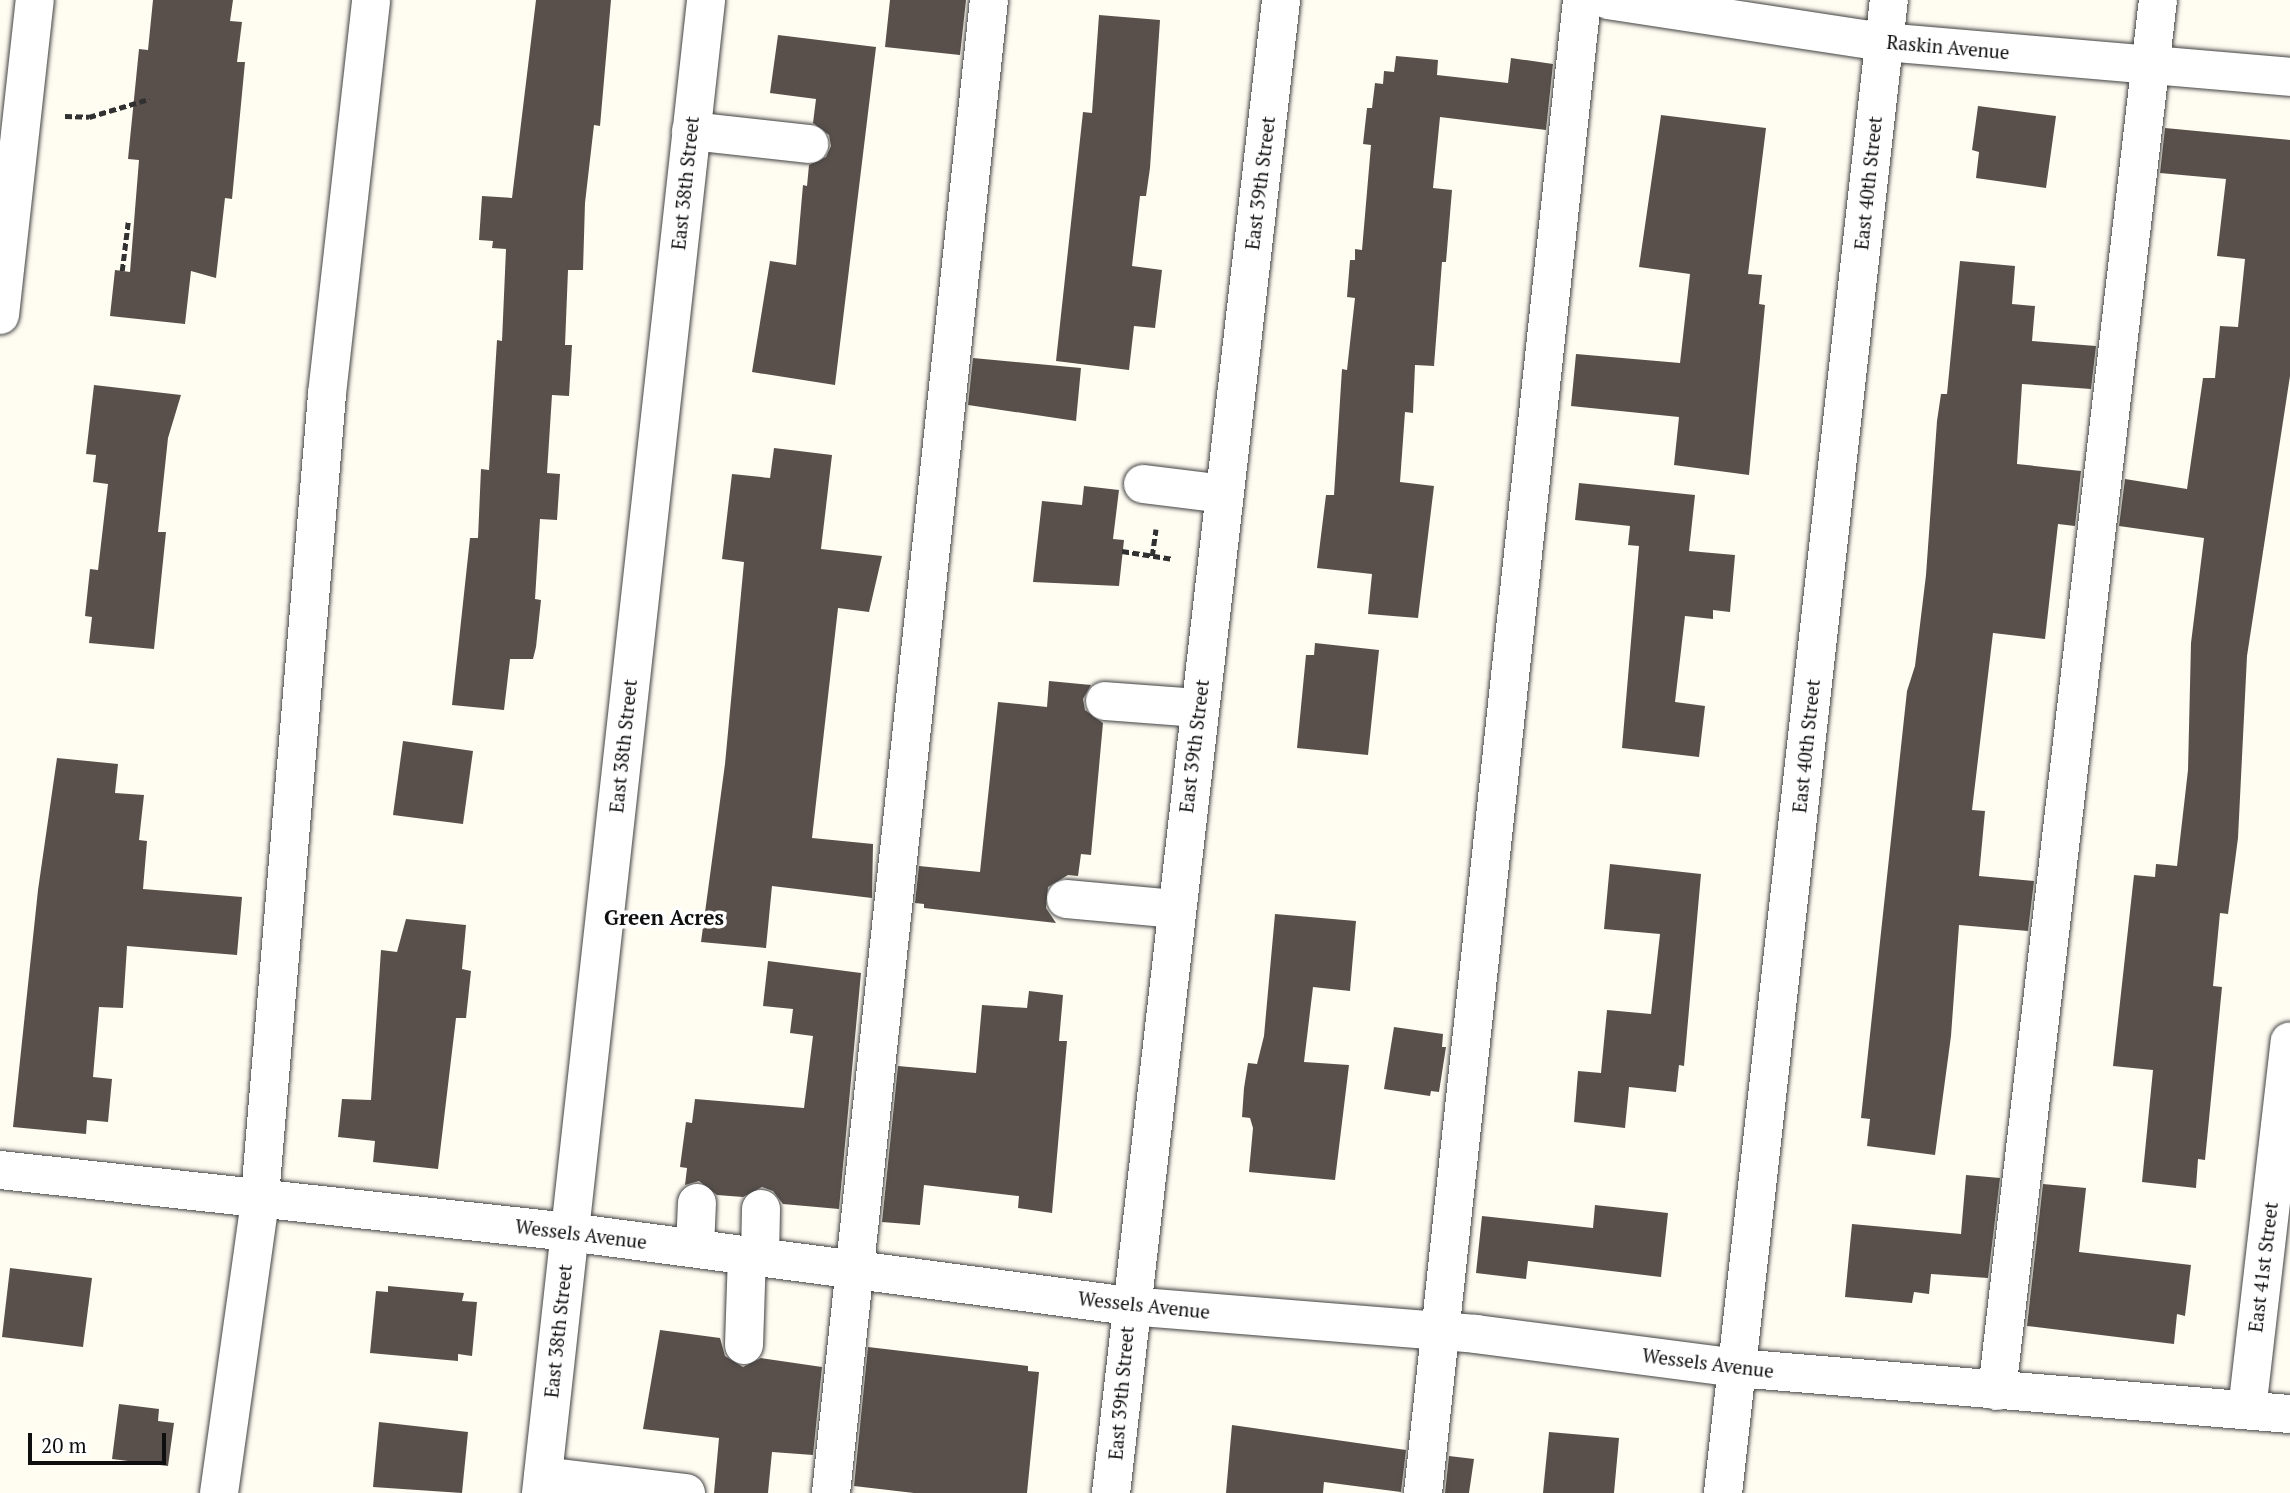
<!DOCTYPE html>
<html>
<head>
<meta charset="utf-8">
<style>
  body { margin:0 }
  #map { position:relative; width:2290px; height:1493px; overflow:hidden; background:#fffcf2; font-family:"PT Serif",serif }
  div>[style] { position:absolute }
  .building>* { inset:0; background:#59504b }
  .path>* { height:4.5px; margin-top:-2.25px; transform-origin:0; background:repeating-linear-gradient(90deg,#313131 0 7px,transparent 0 10.5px) }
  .roads { filter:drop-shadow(0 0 2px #424242) drop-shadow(0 0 2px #424242) }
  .minor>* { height:38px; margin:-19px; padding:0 19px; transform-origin:19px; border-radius:19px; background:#fff }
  span { translate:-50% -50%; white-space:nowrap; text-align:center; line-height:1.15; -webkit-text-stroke:7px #fff; paint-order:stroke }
  .street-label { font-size:19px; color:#0f0f0f }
  .neighbourhood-label { font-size:21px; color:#0f0f0f; font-weight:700 }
  .scale { position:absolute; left:28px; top:1433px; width:138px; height:32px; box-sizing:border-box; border:4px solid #0f0f0f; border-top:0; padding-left:9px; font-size:21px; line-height:24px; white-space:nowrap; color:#0f0f0f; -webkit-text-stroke:5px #fff; paint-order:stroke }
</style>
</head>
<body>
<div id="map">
  <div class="building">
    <div style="clip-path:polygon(153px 0,233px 0,230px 21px,242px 22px,237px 62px,245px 62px,232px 199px,225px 198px,216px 278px,191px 271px,185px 324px,110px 316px,115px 270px,130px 272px,139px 160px,128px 159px,139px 49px,148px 50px)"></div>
    <div style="clip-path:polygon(536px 0,611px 0,600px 126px,594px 125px,585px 203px,583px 270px,568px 270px,565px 345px,572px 345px,569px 396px,552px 395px,547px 473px,560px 474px,557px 520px,540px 519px,535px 599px,541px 600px,536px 647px,533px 659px,510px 659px,504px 710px,452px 705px,470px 538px,478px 538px,481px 469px,489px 470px,497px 340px,502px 341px,506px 249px,492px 248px,493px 241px,479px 240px,482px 196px,512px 198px)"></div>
    <div style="clip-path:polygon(890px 0,966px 0,960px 55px,885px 47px)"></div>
    <div style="clip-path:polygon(1099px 15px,1160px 20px,1150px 168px,1146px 196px,1140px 196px,1132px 266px,1162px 270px,1155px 328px,1134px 326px,1129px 370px,1056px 361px,1083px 112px,1092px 113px)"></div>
    <div style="clip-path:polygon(778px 35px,876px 47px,835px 385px,752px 372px,770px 261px,796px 265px,803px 185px,807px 186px,809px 165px,826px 157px,831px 146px,829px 135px,813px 123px,816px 99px,770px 93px)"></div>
    <div style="clip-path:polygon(1396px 56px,1438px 60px,1437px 75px,1508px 83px,1511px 58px,1553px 64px,1546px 130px,1440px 117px,1433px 188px,1452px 190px,1446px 262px,1442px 262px,1434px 366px,1415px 365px,1413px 413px,1405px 412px,1400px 482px,1434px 486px,1418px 618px,1368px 614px,1372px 574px,1317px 568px,1326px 495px,1334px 495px,1342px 369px,1347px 370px,1355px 298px,1347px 297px,1350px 260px,1355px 260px,1355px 249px,1362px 250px,1371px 145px,1363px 144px,1367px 108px,1372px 108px,1375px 83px,1383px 84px,1384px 71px,1394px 72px)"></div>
    <div style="clip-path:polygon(1978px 106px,2056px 116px,2046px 188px,1976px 178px,1979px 152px,1972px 150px)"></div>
    <div style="clip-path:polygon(1661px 115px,1766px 128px,1748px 274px,1762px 275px,1759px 304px,1765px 305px,1749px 475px,1674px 465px,1679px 417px,1571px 406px,1576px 354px,1680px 363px,1690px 274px,1639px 267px)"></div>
    <div style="clip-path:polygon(2165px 128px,2290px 140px,2290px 376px,2247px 656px,2238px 838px,2228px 914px,2220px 913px,2213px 986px,2222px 987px,2205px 1160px,2198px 1159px,2196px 1188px,2142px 1182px,2153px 1070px,2113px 1066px,2134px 875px,2155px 877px,2156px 864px,2177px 866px,2188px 770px,2191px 643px,2204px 538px,2119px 526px,2125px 479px,2187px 489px,2203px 378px,2215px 378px,2220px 326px,2238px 327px,2245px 259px,2217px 256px,2226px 179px,2160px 173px)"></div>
    <div style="clip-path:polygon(1960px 261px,2015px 266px,2012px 304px,2035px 306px,2032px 341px,2096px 346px,2091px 389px,2022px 384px,2017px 464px,2081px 471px,2075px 526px,2058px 524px,2045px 639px,1993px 633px,1972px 810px,1985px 811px,1979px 876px,2034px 881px,2028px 931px,1959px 925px,1951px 1036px,1935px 1155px,1867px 1146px,1870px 1119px,1861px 1118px,1907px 691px,1915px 666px,1926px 575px,1937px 421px,1941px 394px,1947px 394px)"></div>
    <div style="clip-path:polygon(973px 358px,1081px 368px,1076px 421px,968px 405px)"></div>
    <div style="clip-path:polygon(94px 385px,181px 395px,168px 438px,158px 532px,166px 532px,154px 649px,89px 643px,92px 617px,85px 616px,90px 569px,98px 570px,108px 484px,93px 482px,96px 455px,86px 454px)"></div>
    <div style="clip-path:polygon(774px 448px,832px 455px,821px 549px,882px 556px,869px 612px,838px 608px,812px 838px,873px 844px,872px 898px,772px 886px,766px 948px,701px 942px,725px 764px,744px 562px,722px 559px,732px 474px,770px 478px)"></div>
    <div style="clip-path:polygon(1579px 483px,1695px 495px,1689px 551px,1735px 555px,1730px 612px,1713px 610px,1713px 619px,1685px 616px,1675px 702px,1705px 706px,1699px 757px,1622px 748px,1639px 546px,1628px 545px,1630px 526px,1575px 520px)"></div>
    <div style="clip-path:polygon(1084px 486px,1119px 490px,1113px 539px,1124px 540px,1119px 586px,1033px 582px,1042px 501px,1082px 505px)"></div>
    <div style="clip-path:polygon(1315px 643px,1379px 650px,1368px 755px,1297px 748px,1306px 655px,1314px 655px)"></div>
    <div style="clip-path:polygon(1049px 681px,1091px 685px,1083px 699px,1085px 710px,1103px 723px,1091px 855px,1081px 854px,1078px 876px,1068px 875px,1048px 887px,1046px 908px,1056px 923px,924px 908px,924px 904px,915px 903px,919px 866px,980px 872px,998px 702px,1047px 707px)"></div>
    <div style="clip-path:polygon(403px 741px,473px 751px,463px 824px,393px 815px)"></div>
    <div style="clip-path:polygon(57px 758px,118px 764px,115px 793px,144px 795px,139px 840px,147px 841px,143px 889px,242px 897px,237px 955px,127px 946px,123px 1008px,99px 1007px,93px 1077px,112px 1079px,108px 1122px,87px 1120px,86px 1134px,13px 1127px,38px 890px)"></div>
    <div style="clip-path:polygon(1610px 864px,1701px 874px,1684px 1066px,1679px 1065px,1676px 1092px,1629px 1087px,1625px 1128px,1574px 1122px,1578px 1071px,1601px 1073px,1607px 1010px,1651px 1014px,1660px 934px,1604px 929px)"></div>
    <div style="clip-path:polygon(1275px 914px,1356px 921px,1350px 991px,1313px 987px,1304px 1062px,1349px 1065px,1335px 1180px,1249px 1172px,1253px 1128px,1250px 1118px,1242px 1117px,1244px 1088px,1248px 1063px,1257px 1064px,1264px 1036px)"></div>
    <div style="clip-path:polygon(406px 919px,466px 925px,462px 969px,471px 971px,466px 1018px,456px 1018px,438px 1169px,373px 1162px,375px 1141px,338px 1137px,342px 1099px,371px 1100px,381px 950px,397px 952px)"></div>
    <div style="clip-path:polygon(768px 961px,861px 973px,839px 1209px,783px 1204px,773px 1191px,762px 1187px,743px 1197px,717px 1195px,699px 1181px,685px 1185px,687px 1168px,680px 1167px,686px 1122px,692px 1123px,695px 1099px,804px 1108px,813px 1036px,790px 1033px,793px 1009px,763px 1006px)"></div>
    <div style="clip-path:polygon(1029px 991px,1063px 995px,1059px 1041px,1067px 1041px,1052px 1213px,1018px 1208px,1019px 1196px,924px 1185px,920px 1225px,882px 1222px,898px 1066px,976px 1073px,982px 1005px,1027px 1008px)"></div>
    <div style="clip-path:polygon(1394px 1027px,1443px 1034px,1442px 1047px,1446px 1047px,1439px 1092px,1431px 1091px,1430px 1096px,1384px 1089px)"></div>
    <div style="clip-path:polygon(1966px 1175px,2000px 1178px,1988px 1278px,1931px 1274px,1929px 1294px,1914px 1292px,1912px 1303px,1845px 1297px,1852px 1224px,1961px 1234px)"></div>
    <div style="clip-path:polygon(2043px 1184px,2086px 1188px,2079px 1252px,2191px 1265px,2185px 1316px,2177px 1314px,2174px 1344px,2027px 1326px)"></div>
    <div style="clip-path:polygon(1595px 1205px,1668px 1213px,1661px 1277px,1528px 1261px,1526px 1279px,1476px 1273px,1482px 1216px,1593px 1228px)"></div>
    <div style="clip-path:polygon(10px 1268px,92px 1278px,83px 1347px,2px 1337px)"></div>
    <div style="clip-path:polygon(388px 1286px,464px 1293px,462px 1301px,477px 1302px,472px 1356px,458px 1354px,458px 1361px,370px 1353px,376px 1291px,388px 1292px)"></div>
    <div style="clip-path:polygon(660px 1330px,720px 1338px,725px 1356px,743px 1367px,761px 1358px,822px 1367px,813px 1455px,772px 1452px,768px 1493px,714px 1493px,719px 1438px,643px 1429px)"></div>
    <div style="clip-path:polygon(868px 1347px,1028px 1366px,1028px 1371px,1039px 1372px,1027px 1493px,914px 1493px,854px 1486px)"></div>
    <div style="clip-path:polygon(119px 1404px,159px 1409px,158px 1421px,174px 1423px,168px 1466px,112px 1459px)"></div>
    <div style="clip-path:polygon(379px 1422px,468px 1432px,462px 1493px,373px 1487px)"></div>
    <div style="clip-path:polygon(1232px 1425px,1406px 1450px,1401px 1492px,1324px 1482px,1323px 1493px,1226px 1493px)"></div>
    <div style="clip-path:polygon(1549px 1432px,1619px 1438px,1614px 1493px,1543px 1493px)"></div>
    <div style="clip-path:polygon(1449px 1456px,1474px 1459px,1469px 1493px,1445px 1493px)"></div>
  </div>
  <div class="path">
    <div style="left:65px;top:116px;width:24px;rotate:2deg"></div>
    <div style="left:89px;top:117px;width:63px;rotate:-16.7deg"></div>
    <div style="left:122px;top:271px;width:49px;rotate:-83deg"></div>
    <div style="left:1122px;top:551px;width:52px;rotate:8.9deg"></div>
    <div style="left:1152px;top:556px;width:27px;rotate:-82deg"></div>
  </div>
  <div class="roads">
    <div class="minor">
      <div style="left:1608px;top:0;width:279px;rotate:8.7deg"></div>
      <div style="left:1884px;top:42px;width:408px;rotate:4.9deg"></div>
      <div style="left:691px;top:131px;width:119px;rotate:6.3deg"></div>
      <div style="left:0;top:315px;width:317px;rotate:-83.7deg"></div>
      <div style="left:1143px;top:484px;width:82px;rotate:7deg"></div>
      <div style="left:1105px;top:701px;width:94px;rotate:4.3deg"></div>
      <div style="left:1066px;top:899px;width:109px;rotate:5.2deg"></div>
      <div style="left:0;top:1170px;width:572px;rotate:6.22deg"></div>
      <div style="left:569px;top:1232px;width:565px;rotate:7.53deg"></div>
      <div style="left:1129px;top:1306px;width:348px;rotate:4.6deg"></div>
      <div style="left:1476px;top:1334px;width:263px;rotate:7.4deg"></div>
      <div style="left:1737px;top:1368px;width:555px;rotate:4.76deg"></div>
      <div style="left:695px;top:1248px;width:45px;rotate:-87.5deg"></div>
      <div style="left:760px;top:1257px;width:48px;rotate:-88.8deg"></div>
      <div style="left:744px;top:1345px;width:90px;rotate:-88.1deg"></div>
      <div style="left:1997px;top:1391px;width:1400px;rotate:-83.4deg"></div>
      <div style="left:2247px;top:1410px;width:371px;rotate:-83.4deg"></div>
      <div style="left:543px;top:1476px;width:144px;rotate:6.8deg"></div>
      <div style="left:219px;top:1493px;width:288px;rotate:-82deg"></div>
      <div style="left:259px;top:1208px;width:817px;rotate:-85.22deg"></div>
      <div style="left:327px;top:394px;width:396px;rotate:-83.6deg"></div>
      <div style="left:541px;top:1493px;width:1502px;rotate:-83.69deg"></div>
      <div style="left:831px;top:1493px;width:1501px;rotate:-83.96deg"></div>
      <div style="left:1111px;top:1493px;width:1503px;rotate:-83.5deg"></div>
      <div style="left:1423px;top:1493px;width:1501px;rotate:-83.92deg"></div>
      <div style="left:1723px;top:1493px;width:1502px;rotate:-83.66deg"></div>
    </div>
  </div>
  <div class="street-label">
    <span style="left:1948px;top:47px;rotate:5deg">Raskin Avenue</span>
    <span style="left:685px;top:183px;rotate:-84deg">East 38th Street</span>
    <span style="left:1260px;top:183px;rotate:-83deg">East 39th Street</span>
    <span style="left:1868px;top:183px;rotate:-84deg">East 40th Street</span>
    <span style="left:623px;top:746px;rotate:-84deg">East 38th Street</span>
    <span style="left:1194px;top:746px;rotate:-83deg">East 39th Street</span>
    <span style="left:1806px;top:746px;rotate:-84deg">East 40th Street</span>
    <span style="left:581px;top:1234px;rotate:7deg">Wessels Avenue</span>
    <span style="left:2263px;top:1267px;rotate:-83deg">East 41st Street</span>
    <span style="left:1144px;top:1305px;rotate:6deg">Wessels Avenue</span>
    <span style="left:558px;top:1331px;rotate:-84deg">East 38th Street</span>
    <span style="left:1708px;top:1363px;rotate:7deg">Wessels Avenue</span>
    <span style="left:1121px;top:1393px;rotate:-85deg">East 39th Street</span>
  </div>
  <div class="neighbourhood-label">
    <span style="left:664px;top:917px">Green Acres</span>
  </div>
  <div class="scale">20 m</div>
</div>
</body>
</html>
